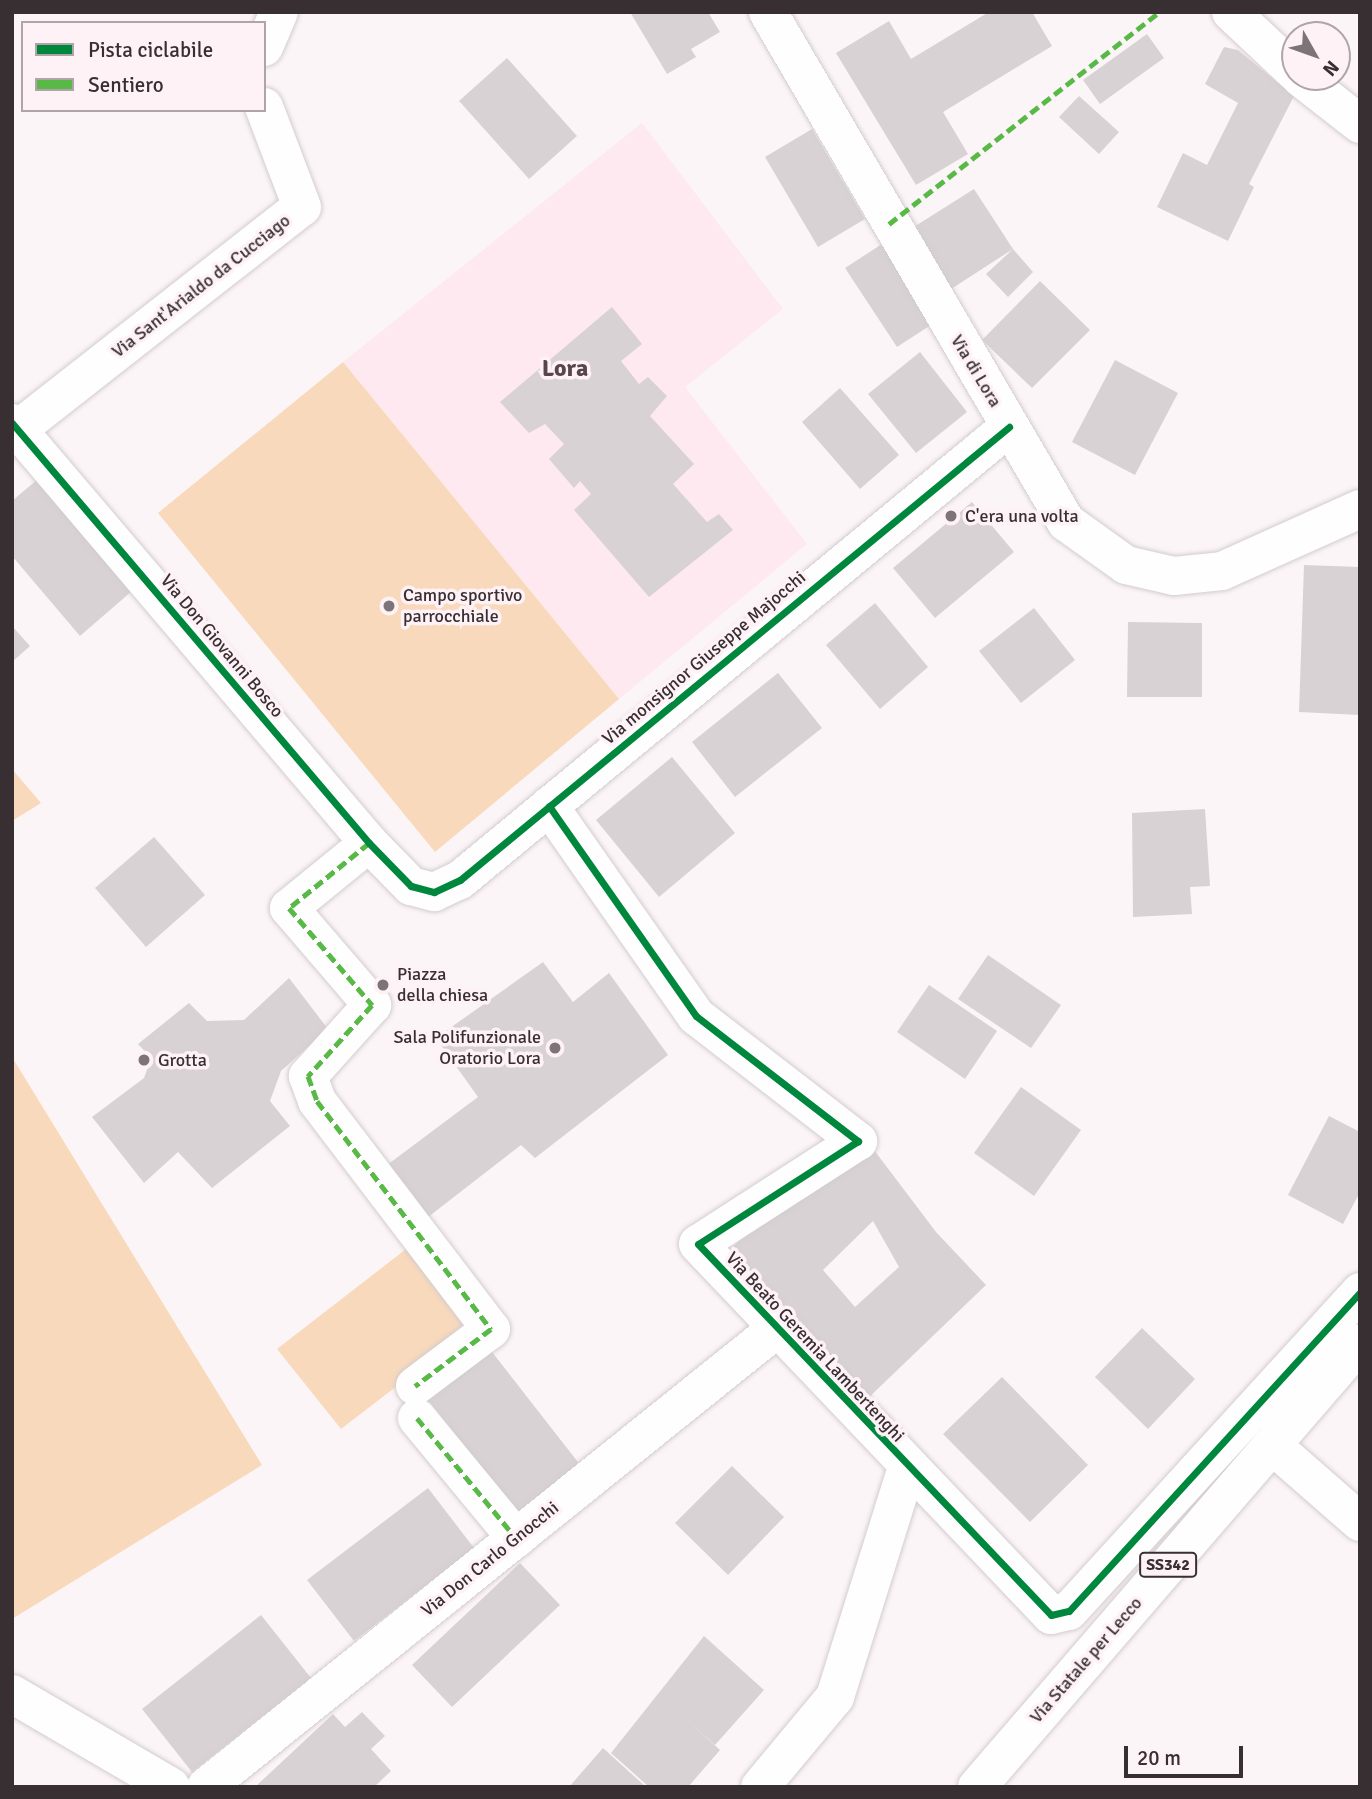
<!DOCTYPE html>
<html>
<head>
<meta charset="utf-8">
<style>
  body { margin:0 }
  #map { position:relative; width:1372px; height:1799px; overflow:hidden; background:#fcf5f7; font-family:Signika,sans-serif }
  div>[style] { position:absolute }
  .built>* { inset:0; background:#fde9ef }
  .green>* { inset:0; background:#f8d9bc }
  .building>* { inset:0; background:#d8d2d5 }
  .roads { filter:drop-shadow(0 0 2px #d3ccce) drop-shadow(0 0 2px #d3ccce) }
  .minor>* { height:38px; margin:-19px; padding:0 19px; transform-origin:19px; border-radius:19px; background:#fffefe }
  .major>* { height:38px; margin:-19px; padding:0 19px; transform-origin:19px; border-radius:19px; background:#fffefe }
  .quiet>* { height:5px; margin-top:-2.5px; transform-origin:0; background:repeating-linear-gradient(90deg,#58b947 0 10px,transparent 0 15px) }
  .cycleway>* { height:7px; margin:-3.5px; padding:0 3.5px; transform-origin:3.5px; border-radius:3.5px; background:#00873e }
  .dots>* { width:19px; height:19px; translate:-50% -50%; box-sizing:border-box; border:4px solid #fff2f6; border-radius:50% }
  span { translate:-50% -50%; white-space:nowrap; text-align:center; line-height:1.15; -webkit-text-stroke:7px #fff2f6; paint-order:stroke }
  .shield-label span { padding:2px 5px; background:#fff2f6; border:2px solid; border-radius:5px; -webkit-text-stroke-width:0 }
  .shield-label { font-size:16px; color:#372f32; font-weight:700 }
  .street-label { font-size:18px; color:#372f32 }
  .poi-label { font-size:18px; color:#372f32 }
  .left { translate:0 -50%; text-align:left }
  .right { translate:-100% -50%; text-align:right }
  .district-label { font-size:24px; color:#57464b; font-weight:700 }
  .frame { position:absolute; inset:0; border:14px solid #372f32; pointer-events:none }
  .legend { position:absolute; left:21px; top:21px; width:245px; height:91px; box-sizing:border-box; background:#fff2f6; border:2px solid #afa4a8; margin:0; padding:9px 12px; list-style:none; font-size:21px; color:#372f32 }
  .legend li { display:flex; align-items:center; gap:14px; height:35px }
  .legend b { width:35px; border:2px solid #afa4a8 }
  .north { position:absolute; left:1281px; top:21px; width:70px; height:70px; box-sizing:border-box; background:#fff2f6; border:2px solid #afa4a8; border-radius:50%; rotate:130deg; font-size:19px; font-weight:700; line-height:28px; text-align:center; color:#372f32 }
  .north::after { content:''; display:block; margin:auto; width:24px; height:32px; background:#7c7477; clip-path:polygon(50% 0,100% 100%,50% 72%,0 100%) }
  .scale { position:absolute; left:1124px; top:1746px; width:119px; height:32px; box-sizing:border-box; border:4px solid #372f32; border-top:0; padding-left:9px; font-size:21px; line-height:24px; white-space:nowrap; color:#372f32; -webkit-text-stroke:5px #fff2f6; paint-order:stroke }
</style>
</head>
<body>
<div id="map">
  <div class="built">
    <div style="clip-path:polygon(642px 123px,783px 309px,685px 387px,807px 544px,619px 699px,343px 362px)"></div>
  </div>
  <div class="green">
    <div style="clip-path:polygon(343px 362px,619px 699px,435px 852px,158px 513px)"></div>
    <div style="clip-path:polygon(12px 769px,41px 803px,12px 821px)"></div>
    <div style="clip-path:polygon(12px 1057px,262px 1465px,12px 1619px)"></div>
    <div style="clip-path:polygon(410px 1246px,475px 1326px,341px 1429px,277px 1349px)"></div>
  </div>
  <div class="building">
    <div style="clip-path:polygon(630px 12px,708px 12px,720px 32px,691px 49px,696px 57px,667px 74px)"></div>
    <div style="clip-path:polygon(989px 12px,1032px 12px,1052px 46px,943px 112px,968px 154px,916px 185px,836px 53px,889px 21px,911px 59px)"></div>
    <div style="clip-path:polygon(1147px 34px,1164px 58px,1100px 104px,1083px 80px)"></div>
    <div style="clip-path:polygon(1224px 47px,1238px 50px,1294px 96px,1249px 184px,1254px 187px,1228px 241px,1157px 207px,1183px 153px,1207px 165px,1238px 103px,1205px 84px)"></div>
    <div style="clip-path:polygon(507px 58px,577px 136px,529px 179px,459px 101px)"></div>
    <div style="clip-path:polygon(1079px 96px,1119px 132px,1099px 154px,1059px 117px)"></div>
    <div style="clip-path:polygon(812px 129px,865px 219px,818px 247px,765px 157px)"></div>
    <div style="clip-path:polygon(974px 189px,1013px 249px,948px 291px,909px 230px)"></div>
    <div style="clip-path:polygon(882px 244px,934px 323px,897px 347px,845px 268px)"></div>
    <div style="clip-path:polygon(1013px 249px,1033px 272px,1008px 297px,986px 274px)"></div>
    <div style="clip-path:polygon(1040px 281px,1090px 330px,1032px 388px,982px 340px)"></div>
    <div style="clip-path:polygon(612px 307px,642px 344px,621px 361px,639px 384px,648px 377px,667px 396px,650px 416px,694px 464px,673px 484px,707px 522px,719px 514px,733px 530px,649px 597px,574px 510px,591px 494px,580px 481px,574px 488px,549px 459px,564px 444px,545px 424px,529px 433px,500px 402px)"></div>
    <div style="clip-path:polygon(920px 352px,967px 412px,916px 453px,868px 394px)"></div>
    <div style="clip-path:polygon(1115px 360px,1178px 393px,1135px 475px,1072px 442px)"></div>
    <div style="clip-path:polygon(840px 388px,899px 455px,860px 489px,802px 422px)"></div>
    <div style="clip-path:polygon(38px 479px,132px 591px,80px 636px,12px 556px,12px 501px)"></div>
    <div style="clip-path:polygon(972px 502px,1014px 552px,935px 618px,893px 568px)"></div>
    <div style="clip-path:polygon(1304px 565px,1360px 567px,1360px 715px,1299px 712px)"></div>
    <div style="clip-path:polygon(875px 603px,928px 667px,880px 709px,826px 645px)"></div>
    <div style="clip-path:polygon(1034px 608px,1075px 660px,1021px 703px,979px 651px)"></div>
    <div style="clip-path:polygon(1128px 622px,1202px 623px,1202px 697px,1127px 697px)"></div>
    <div style="clip-path:polygon(12px 626px,30px 646px,12px 662px)"></div>
    <div style="clip-path:polygon(778px 673px,822px 728px,735px 797px,692px 742px)"></div>
    <div style="clip-path:polygon(672px 757px,735px 833px,659px 897px,596px 820px)"></div>
    <div style="clip-path:polygon(1205px 809px,1210px 886px,1190px 887px,1192px 914px,1133px 917px,1132px 813px)"></div>
    <div style="clip-path:polygon(154px 837px,205px 895px,146px 947px,95px 888px)"></div>
    <div style="clip-path:polygon(988px 955px,1061px 1005px,1031px 1048px,958px 999px)"></div>
    <div style="clip-path:polygon(543px 962px,573px 1002px,609px 973px,668px 1055px,535px 1158px,521px 1145px,423px 1221px,383px 1168px,478px 1097px,436px 1038px)"></div>
    <div style="clip-path:polygon(289px 978px,328px 1029px,281px 1071px,270px 1101px,290px 1126px,212px 1188px,178px 1152px,144px 1183px,92px 1117px,144px 1078px,151px 1058px,138px 1044px,189px 1003px,207px 1021px,244px 1020px)"></div>
    <div style="clip-path:polygon(929px 985px,997px 1031px,965px 1079px,897px 1032px)"></div>
    <div style="clip-path:polygon(1021px 1087px,1081px 1130px,1034px 1196px,974px 1153px)"></div>
    <div style="clip-path:polygon(1329px 1116px,1360px 1132px,1360px 1192px,1343px 1224px,1288px 1195px)"></div>
    <div style="clip-path:polygon(evenodd,874px 1150px,936px 1232px,986px 1285px,863px 1403px,729px 1250px,822px 1169px,874px 1150px,873px 1221px,899px 1267px,855px 1307px,823px 1270px,873px 1221px)"></div>
    <div style="clip-path:polygon(1142px 1328px,1195px 1379px,1148px 1429px,1095px 1377px)"></div>
    <div style="clip-path:polygon(485px 1343px,581px 1466px,518px 1515px,422px 1392px)"></div>
    <div style="clip-path:polygon(1002px 1377px,1088px 1465px,1030px 1522px,943px 1434px)"></div>
    <div style="clip-path:polygon(732px 1466px,784px 1517px,728px 1575px,675px 1523px)"></div>
    <div style="clip-path:polygon(428px 1488px,474px 1548px,354px 1641px,307px 1580px)"></div>
    <div style="clip-path:polygon(520px 1563px,560px 1605px,452px 1707px,412px 1665px)"></div>
    <div style="clip-path:polygon(261px 1615px,311px 1678px,192px 1772px,142px 1709px)"></div>
    <div style="clip-path:polygon(704px 1636px,764px 1690px,715px 1745px,686px 1719px,720px 1750px,688px 1787px,649px 1787px,611px 1753px)"></div>
    <div style="clip-path:polygon(362px 1712px,385px 1736px,371px 1749px,391px 1771px,374px 1787px,255px 1787px,333px 1714px,345px 1727px)"></div>
    <div style="clip-path:polygon(603px 1748px,646px 1787px,569px 1787px)"></div>
  </div>
  <div class="roads">
    <div class="minor">
      <div style="left:768px;top:12px;width:591px;rotate:59.7deg"></div>
      <div style="left:1066px;top:522px;width:74px;rotate:35.6deg"></div>
      <div style="left:1126px;top:565px;width:49px;rotate:12.9deg"></div>
      <div style="left:1174px;top:576px;width:48px;rotate:-5.9deg"></div>
      <div style="left:1222px;top:571px;width:151px;rotate:-24.2deg"></div>
      <div style="left:1231px;top:12px;width:88px;rotate:43.2deg"></div>
      <div style="left:264px;top:47px;width:38px;rotate:-67deg"></div>
      <div style="left:1300px;top:77px;width:76px;rotate:38.1deg"></div>
      <div style="left:12px;top:423px;width:551px;rotate:49.64deg"></div>
      <div style="left:369px;top:843px;width:60px;rotate:45.7deg"></div>
      <div style="left:411px;top:886px;width:24px;rotate:15deg"></div>
      <div style="left:434px;top:892px;width:29px;rotate:-25deg"></div>
      <div style="left:460px;top:880px;width:712px;rotate:-39.53deg"></div>
      <div style="left:12px;top:434px;width:368px;rotate:-38.1deg"></div>
      <div style="left:302px;top:207px;width:107px;rotate:-110.8deg"></div>
      <div style="left:549px;top:806px;width:256px;rotate:55deg"></div>
      <div style="left:696px;top:1016px;width:205px;rotate:37.7deg"></div>
      <div style="left:858px;top:1141px;width:190px;rotate:147.2deg"></div>
      <div style="left:698px;top:1244px;width:512px;rotate:46.42deg"></div>
      <div style="left:1051px;top:1615px;width:18px;rotate:-13deg"></div>
      <div style="left:1069px;top:1611px;width:432px;rotate:-47.6deg"></div>
      <div style="left:369px;top:843px;width:103px;rotate:140.9deg"></div>
      <div style="left:289px;top:908px;width:128px;rotate:49.4deg"></div>
      <div style="left:372px;top:1005px;width:96px;rotate:132deg"></div>
      <div style="left:308px;top:1076px;width:27px;rotate:70deg"></div>
      <div style="left:317px;top:1101px;width:287px;rotate:52.7deg"></div>
      <div style="left:491px;top:1329px;width:95px;rotate:143.1deg"></div>
      <div style="left:417px;top:1418px;width:156px;rotate:50.5deg"></div>
      <div style="left:1272px;top:1445px;width:117px;rotate:41.2deg"></div>
      <div style="left:12px;top:1694px;width:184px;rotate:30.3deg"></div>
      <div style="left:206px;top:1787px;width:730px;rotate:-38.77deg"></div>
      <div style="left:760px;top:1787px;width:117px;rotate:-50.2deg"></div>
      <div style="left:835px;top:1697px;width:241px;rotate:-72.6deg"></div>
    </div>
    <div class="major">
      <div style="left:977px;top:1787px;width:586px;rotate:-49.22deg"></div>
    </div>
  </div>
  <div class="quiet">
    <div style="left:889px;top:224px;width:343px;rotate:-38.1deg"></div>
    <div style="left:369px;top:843px;width:103px;rotate:140.9deg"></div>
    <div style="left:289px;top:908px;width:128px;rotate:49.4deg"></div>
    <div style="left:372px;top:1005px;width:96px;rotate:132deg"></div>
    <div style="left:308px;top:1076px;width:27px;rotate:70deg"></div>
    <div style="left:317px;top:1101px;width:287px;rotate:52.7deg"></div>
    <div style="left:491px;top:1329px;width:95px;rotate:143.1deg"></div>
    <div style="left:417px;top:1418px;width:156px;rotate:50.5deg"></div>
  </div>
  <div class="cycleway">
    <div style="left:12px;top:423px;width:551px;rotate:49.64deg"></div>
    <div style="left:369px;top:843px;width:60px;rotate:45.7deg"></div>
    <div style="left:411px;top:886px;width:24px;rotate:15deg"></div>
    <div style="left:434px;top:892px;width:29px;rotate:-25deg"></div>
    <div style="left:460px;top:880px;width:712px;rotate:-39.53deg"></div>
    <div style="left:549px;top:806px;width:256px;rotate:55deg"></div>
    <div style="left:696px;top:1016px;width:205px;rotate:37.7deg"></div>
    <div style="left:858px;top:1141px;width:190px;rotate:147.2deg"></div>
    <div style="left:698px;top:1244px;width:512px;rotate:46.42deg"></div>
    <div style="left:1051px;top:1615px;width:18px;rotate:-13deg"></div>
    <div style="left:1069px;top:1611px;width:432px;rotate:-47.6deg"></div>
  </div>
  <div class="dots">
    <div style="left:951px;top:516px;background:#7c7477"></div>
    <div style="left:389px;top:606px;background:#7c7477"></div>
    <div style="left:383px;top:985px;background:#7c7477"></div>
    <div style="left:555px;top:1048px;background:#7c7477"></div>
    <div style="left:144px;top:1060px;background:#7c7477"></div>
  </div>
  <div class="shield-label">
    <span style="left:1168px;top:1565px">SS342</span>
  </div>
  <div class="street-label">
    <span style="left:201px;top:286px;rotate:-38deg">Via Sant'Arialdo da Cucciago</span>
    <span style="left:976px;top:371px;rotate:59deg">Via di Lora</span>
    <span style="left:222px;top:646px;rotate:50deg">Via Don Giovanni Bosco</span>
    <span style="left:704px;top:658px;rotate:-40deg">Via monsignor Giuseppe Majocchi</span>
    <span style="left:815px;top:1347px;rotate:47deg">Via Beato Geremia Lambertenghi</span>
    <span style="left:490px;top:1559px;rotate:-39deg">Via Don Carlo Gnocchi</span>
    <span style="left:1086px;top:1660px;rotate:-49deg">Via Statale per Lecco</span>
  </div>
  <div class="poi-label">
    <span class="left" style="left:965px;top:516px">C'era una volta</span>
    <span class="left" style="left:403px;top:606px">Campo sportivo<br>parrocchiale</span>
    <span class="left" style="left:397px;top:985px">Piazza<br>della chiesa</span>
    <span class="right" style="left:541px;top:1048px">Sala Polifunzionale<br>Oratorio Lora</span>
    <span class="left" style="left:158px;top:1060px">Grotta</span>
  </div>
  <div class="district-label">
    <span style="left:565px;top:369px">Lora</span>
  </div>
  <div class="frame"></div>
  <ul class="legend">
  <li><b style="height:9px;background:#00873e"></b>Pista ciclabile</li>
  <li><b style="height:9px;background:#58b947"></b>Sentiero</li>
  </ul>
  <div class="north">N</div>
  <div class="scale">20 m</div>
</div>
</body>
</html>
